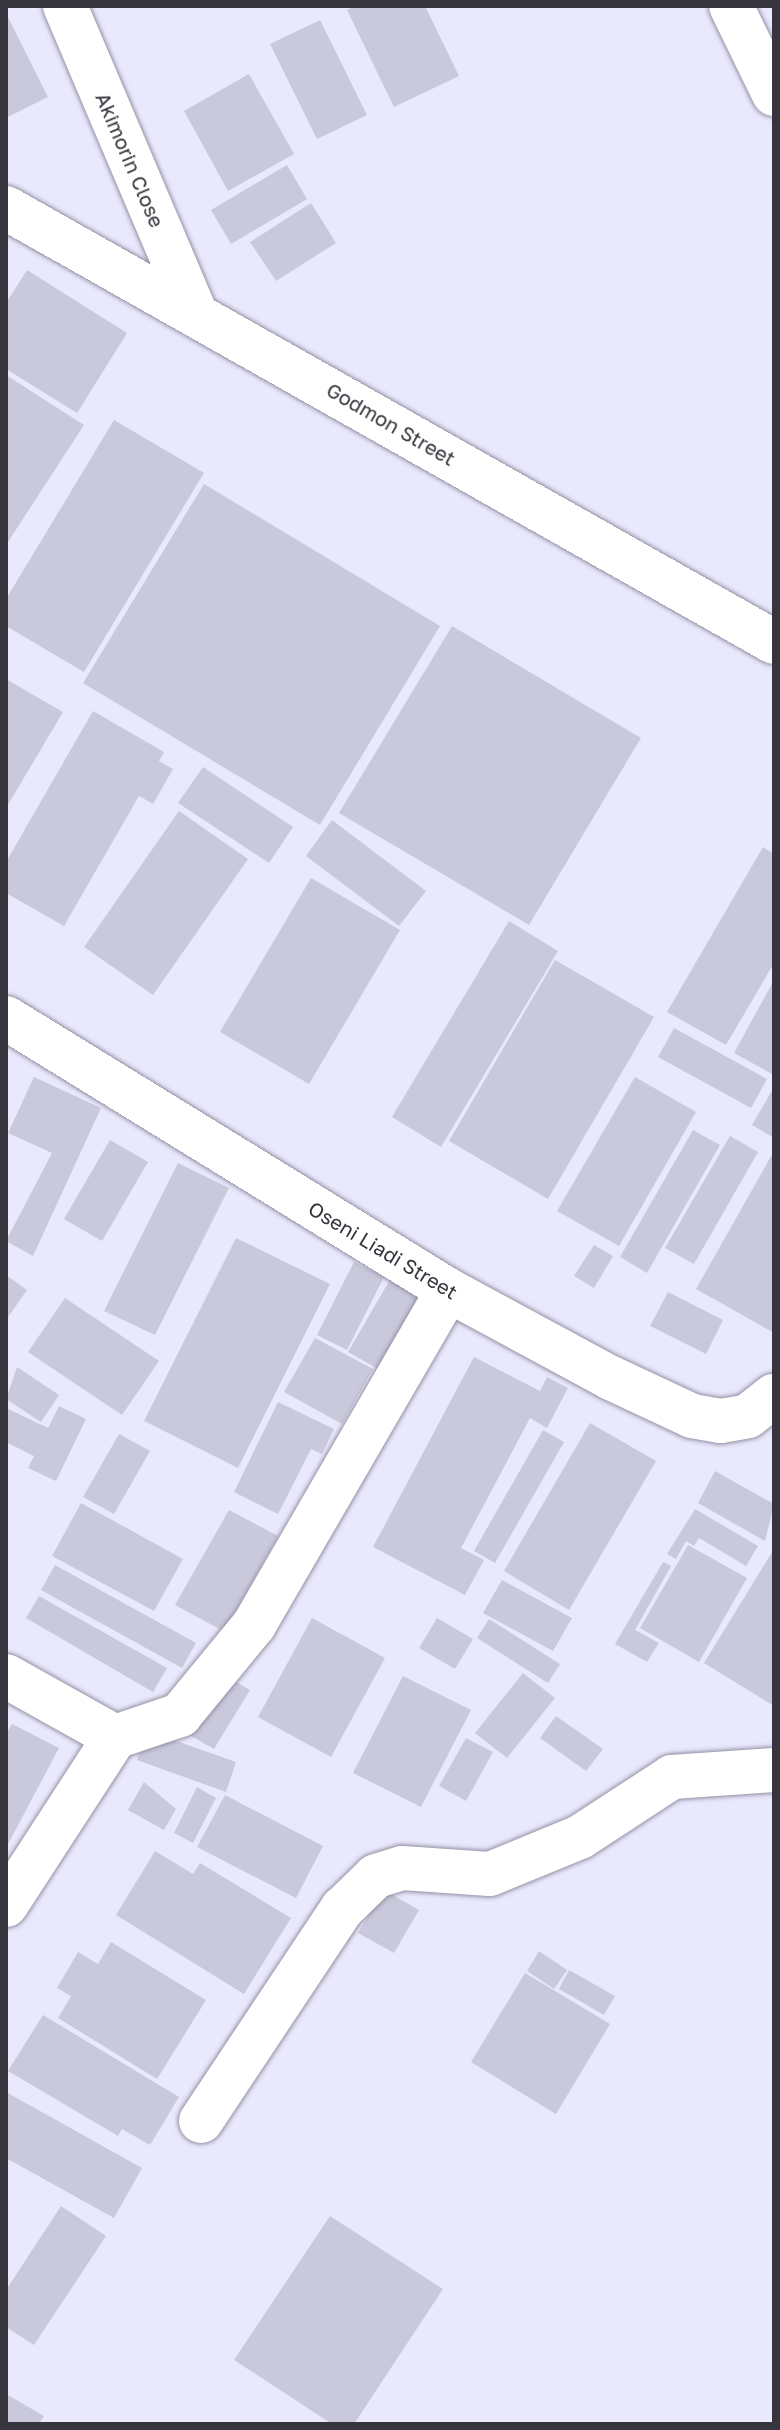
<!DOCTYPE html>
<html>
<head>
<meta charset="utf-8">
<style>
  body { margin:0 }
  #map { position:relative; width:780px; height:2430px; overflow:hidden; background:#e9e8fc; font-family:"Golos Text",sans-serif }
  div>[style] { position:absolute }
  .building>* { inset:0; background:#cac9dc }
  .roads { filter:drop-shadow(0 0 2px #9392a5) drop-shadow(0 0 2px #9392a5) }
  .minor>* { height:44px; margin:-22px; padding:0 22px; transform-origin:22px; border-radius:22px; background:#fff }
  span { translate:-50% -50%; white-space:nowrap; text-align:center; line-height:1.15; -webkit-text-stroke:7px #fff; paint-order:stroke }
  .street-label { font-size:20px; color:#36353d }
  .frame { position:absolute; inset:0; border:8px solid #36353d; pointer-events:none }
</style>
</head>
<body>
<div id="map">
  <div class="building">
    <div style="clip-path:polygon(355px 6px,425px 6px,459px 76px,394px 107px,347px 10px)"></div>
    <div style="clip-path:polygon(6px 13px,48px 97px,6px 118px)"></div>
    <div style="clip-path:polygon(320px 20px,367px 115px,317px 139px,270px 44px)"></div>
    <div style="clip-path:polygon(249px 74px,294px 154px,228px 191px,184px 111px)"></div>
    <div style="clip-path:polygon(287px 165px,307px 199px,231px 244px,211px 210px)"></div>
    <div style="clip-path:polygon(311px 203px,336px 243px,276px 281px,250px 242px)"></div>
    <div style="clip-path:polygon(27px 270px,127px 333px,77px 413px,6px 369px,6px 303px)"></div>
    <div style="clip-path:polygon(6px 375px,84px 425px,6px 545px)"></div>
    <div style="clip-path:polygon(114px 420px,204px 473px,84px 672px,6px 626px,6px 599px)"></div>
    <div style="clip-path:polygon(204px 484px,440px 626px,320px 825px,83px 683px)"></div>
    <div style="clip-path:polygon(452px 626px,641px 738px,529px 925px,339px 813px)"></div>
    <div style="clip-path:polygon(6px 679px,63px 712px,6px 808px)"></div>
    <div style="clip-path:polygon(93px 711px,164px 752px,159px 761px,173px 769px,153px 804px,139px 796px,64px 926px,6px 893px,6px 862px)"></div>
    <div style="clip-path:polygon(203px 767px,293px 827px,269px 863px,178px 803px)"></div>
    <div style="clip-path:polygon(179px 811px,248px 859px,153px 995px,84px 947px)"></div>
    <div style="clip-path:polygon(332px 820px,426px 891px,399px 926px,306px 856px)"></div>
    <div style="clip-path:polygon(763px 847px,774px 854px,774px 963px,726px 1045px,667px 1012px)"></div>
    <div style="clip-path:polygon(311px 878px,400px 930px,309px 1084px,220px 1032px)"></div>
    <div style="clip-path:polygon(509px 921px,558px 951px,441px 1147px,392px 1117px)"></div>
    <div style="clip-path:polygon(555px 960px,654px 1017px,548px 1199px,449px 1141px)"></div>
    <div style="clip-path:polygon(774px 980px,774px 1075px,734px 1053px)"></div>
    <div style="clip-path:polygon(674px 1028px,767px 1079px,751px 1108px,658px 1057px)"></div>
    <div style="clip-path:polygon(34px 1077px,101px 1108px,33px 1256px,6px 1241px,52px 1153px,8px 1133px)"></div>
    <div style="clip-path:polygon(635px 1077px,696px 1112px,619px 1246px,557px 1211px)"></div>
    <div style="clip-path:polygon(774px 1087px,774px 1138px,752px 1125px)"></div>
    <div style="clip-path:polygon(693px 1130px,720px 1145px,647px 1273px,620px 1257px)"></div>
    <div style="clip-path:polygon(730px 1136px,758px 1152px,694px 1264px,665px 1248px)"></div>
    <div style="clip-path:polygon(110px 1140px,148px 1162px,102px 1241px,64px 1219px)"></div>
    <div style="clip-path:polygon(774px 1151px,774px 1333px,696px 1289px)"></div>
    <div style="clip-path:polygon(178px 1163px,229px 1188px,155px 1335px,104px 1311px)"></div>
    <div style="clip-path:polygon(236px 1238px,330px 1284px,238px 1468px,144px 1421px)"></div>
    <div style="clip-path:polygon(594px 1245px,613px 1256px,594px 1288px,574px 1276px)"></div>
    <div style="clip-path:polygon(354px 1262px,384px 1277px,347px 1350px,317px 1335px)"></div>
    <div style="clip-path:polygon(395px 1271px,427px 1289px,380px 1370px,348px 1352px)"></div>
    <div style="clip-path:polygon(6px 1275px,27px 1290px,6px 1320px)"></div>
    <div style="clip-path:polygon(668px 1292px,723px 1320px,706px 1354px,650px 1326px)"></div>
    <div style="clip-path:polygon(65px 1298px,159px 1361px,122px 1415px,28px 1352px)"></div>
    <div style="clip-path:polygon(315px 1338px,373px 1369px,342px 1424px,284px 1392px)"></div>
    <div style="clip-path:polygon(474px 1357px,540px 1391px,547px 1377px,568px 1388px,547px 1428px,530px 1418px,461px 1548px,484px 1560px,465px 1595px,373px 1547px)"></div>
    <div style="clip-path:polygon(17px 1367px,59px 1395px,41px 1422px,6px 1399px)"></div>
    <div style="clip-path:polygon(278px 1402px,334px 1429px,322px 1454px,311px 1449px,278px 1514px,234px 1492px)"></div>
    <div style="clip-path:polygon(59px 1406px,86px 1419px,56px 1481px,28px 1468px,34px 1456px,6px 1442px,6px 1408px,48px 1428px)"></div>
    <div style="clip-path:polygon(590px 1423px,656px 1461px,569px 1610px,504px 1571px)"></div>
    <div style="clip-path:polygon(543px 1430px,564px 1442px,495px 1563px,474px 1551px)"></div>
    <div style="clip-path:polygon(119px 1434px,150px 1451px,114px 1514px,83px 1497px)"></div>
    <div style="clip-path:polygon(715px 1471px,774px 1504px,765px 1541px,698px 1503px)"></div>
    <div style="clip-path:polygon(81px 1503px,183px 1559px,154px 1611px,52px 1556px)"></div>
    <div style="clip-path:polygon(695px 1509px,758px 1546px,746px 1566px,699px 1538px,694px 1546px,686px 1541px,676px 1559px,667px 1554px)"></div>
    <div style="clip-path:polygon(229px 1510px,278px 1536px,225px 1632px,175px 1605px)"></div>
    <div style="clip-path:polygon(688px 1545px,747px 1578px,699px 1662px,640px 1628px)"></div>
    <div style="clip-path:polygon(774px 1549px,774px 1706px,704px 1663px)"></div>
    <div style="clip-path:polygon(663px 1562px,671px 1566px,635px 1630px,659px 1643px,647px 1662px,615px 1644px)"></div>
    <div style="clip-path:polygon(55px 1565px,196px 1643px,182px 1668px,41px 1590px)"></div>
    <div style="clip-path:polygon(502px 1580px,572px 1618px,553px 1651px,483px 1613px)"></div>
    <div style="clip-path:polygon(39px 1596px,167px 1668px,153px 1692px,26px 1618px)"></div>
    <div style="clip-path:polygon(312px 1618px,385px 1658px,331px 1757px,258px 1717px)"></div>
    <div style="clip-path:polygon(437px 1618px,473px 1639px,455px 1669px,419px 1648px)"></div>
    <div style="clip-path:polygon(489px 1619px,560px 1664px,548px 1683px,477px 1638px)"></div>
    <div style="clip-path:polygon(523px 1673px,555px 1698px,507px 1758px,475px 1733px)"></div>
    <div style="clip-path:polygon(224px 1675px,250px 1690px,214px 1749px,188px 1734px)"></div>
    <div style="clip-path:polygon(403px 1676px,471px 1710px,421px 1807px,353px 1773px)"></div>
    <div style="clip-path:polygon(556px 1716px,603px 1749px,586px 1771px,540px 1738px)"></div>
    <div style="clip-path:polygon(12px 1724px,59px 1748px,6px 1848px,6px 1734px)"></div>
    <div style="clip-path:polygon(148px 1731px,236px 1762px,226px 1792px,137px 1760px)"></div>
    <div style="clip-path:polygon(466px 1738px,493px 1752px,466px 1801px,439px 1786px)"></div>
    <div style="clip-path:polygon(144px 1782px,176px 1809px,164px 1830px,128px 1810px)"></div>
    <div style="clip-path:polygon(197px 1787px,216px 1798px,193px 1843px,174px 1833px)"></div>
    <div style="clip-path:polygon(225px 1795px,323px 1846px,296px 1898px,197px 1847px)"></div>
    <div style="clip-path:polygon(155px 1851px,193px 1874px,200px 1863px,291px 1918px,244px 1994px,116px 1915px)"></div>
    <div style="clip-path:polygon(384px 1890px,419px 1910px,394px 1953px,358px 1933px)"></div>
    <div style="clip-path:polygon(111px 1942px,206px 2000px,157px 2079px,58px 2018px,71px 1996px,57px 1988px,78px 1952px,98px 1964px)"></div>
    <div style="clip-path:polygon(539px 1951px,567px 1970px,554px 1989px,527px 1971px)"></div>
    <div style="clip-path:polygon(569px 1970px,615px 1996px,604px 2015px,559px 1989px)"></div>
    <div style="clip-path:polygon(525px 1973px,610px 2024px,556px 2114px,471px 2062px)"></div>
    <div style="clip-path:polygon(43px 2015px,179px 2097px,150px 2145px,122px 2129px,118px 2136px,8px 2071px)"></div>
    <div style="clip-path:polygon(6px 2092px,142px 2168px,114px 2218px,6px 2158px)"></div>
    <div style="clip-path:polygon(61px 2206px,106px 2236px,34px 2345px,6px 2327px,6px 2290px)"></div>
    <div style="clip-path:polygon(330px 2216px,443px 2289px,354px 2424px,332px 2424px,234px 2360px)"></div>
    <div style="clip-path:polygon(6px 2394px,44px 2416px,39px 2424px,6px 2424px)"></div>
  </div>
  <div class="roads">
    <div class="minor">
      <div style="left:65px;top:6px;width:333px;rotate:67deg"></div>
      <div style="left:731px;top:6px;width:98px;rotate:64deg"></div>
      <div style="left:6px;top:208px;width:882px;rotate:29.47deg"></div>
      <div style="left:6px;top:1018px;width:519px;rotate:31.61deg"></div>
      <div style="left:448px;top:1290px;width:185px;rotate:28.4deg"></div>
      <div style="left:611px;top:1378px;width:89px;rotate:25.1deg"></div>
      <div style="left:692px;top:1416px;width:29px;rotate:10deg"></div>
      <div style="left:721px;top:1421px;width:27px;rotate:-10deg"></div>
      <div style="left:748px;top:1416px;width:33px;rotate:-38deg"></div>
      <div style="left:6px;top:1676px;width:125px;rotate:29.2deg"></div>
      <div style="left:6px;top:1905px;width:200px;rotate:-57deg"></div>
      <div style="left:115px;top:1737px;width:69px;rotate:-18.7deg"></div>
      <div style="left:180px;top:1715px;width:117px;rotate:-50.6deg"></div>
      <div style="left:254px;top:1625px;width:387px;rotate:-59.9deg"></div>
      <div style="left:201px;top:2121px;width:255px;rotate:-56.4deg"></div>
      <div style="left:342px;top:1909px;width:47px;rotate:-44.1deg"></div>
      <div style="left:376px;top:1876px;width:27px;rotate:-17deg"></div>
      <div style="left:402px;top:1868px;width:88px;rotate:3.9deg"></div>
      <div style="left:490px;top:1874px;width:97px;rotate:-22.3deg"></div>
      <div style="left:580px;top:1837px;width:110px;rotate:-33.1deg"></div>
      <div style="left:672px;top:1777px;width:102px;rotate:-3.9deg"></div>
    </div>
  </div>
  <div class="street-label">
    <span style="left:130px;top:160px;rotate:67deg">Akimorin Close</span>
    <span style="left:391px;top:424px;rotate:30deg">Godmon Street</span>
    <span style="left:383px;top:1250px;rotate:31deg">Oseni Liadi Street</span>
  </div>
  <div class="frame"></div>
</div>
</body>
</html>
